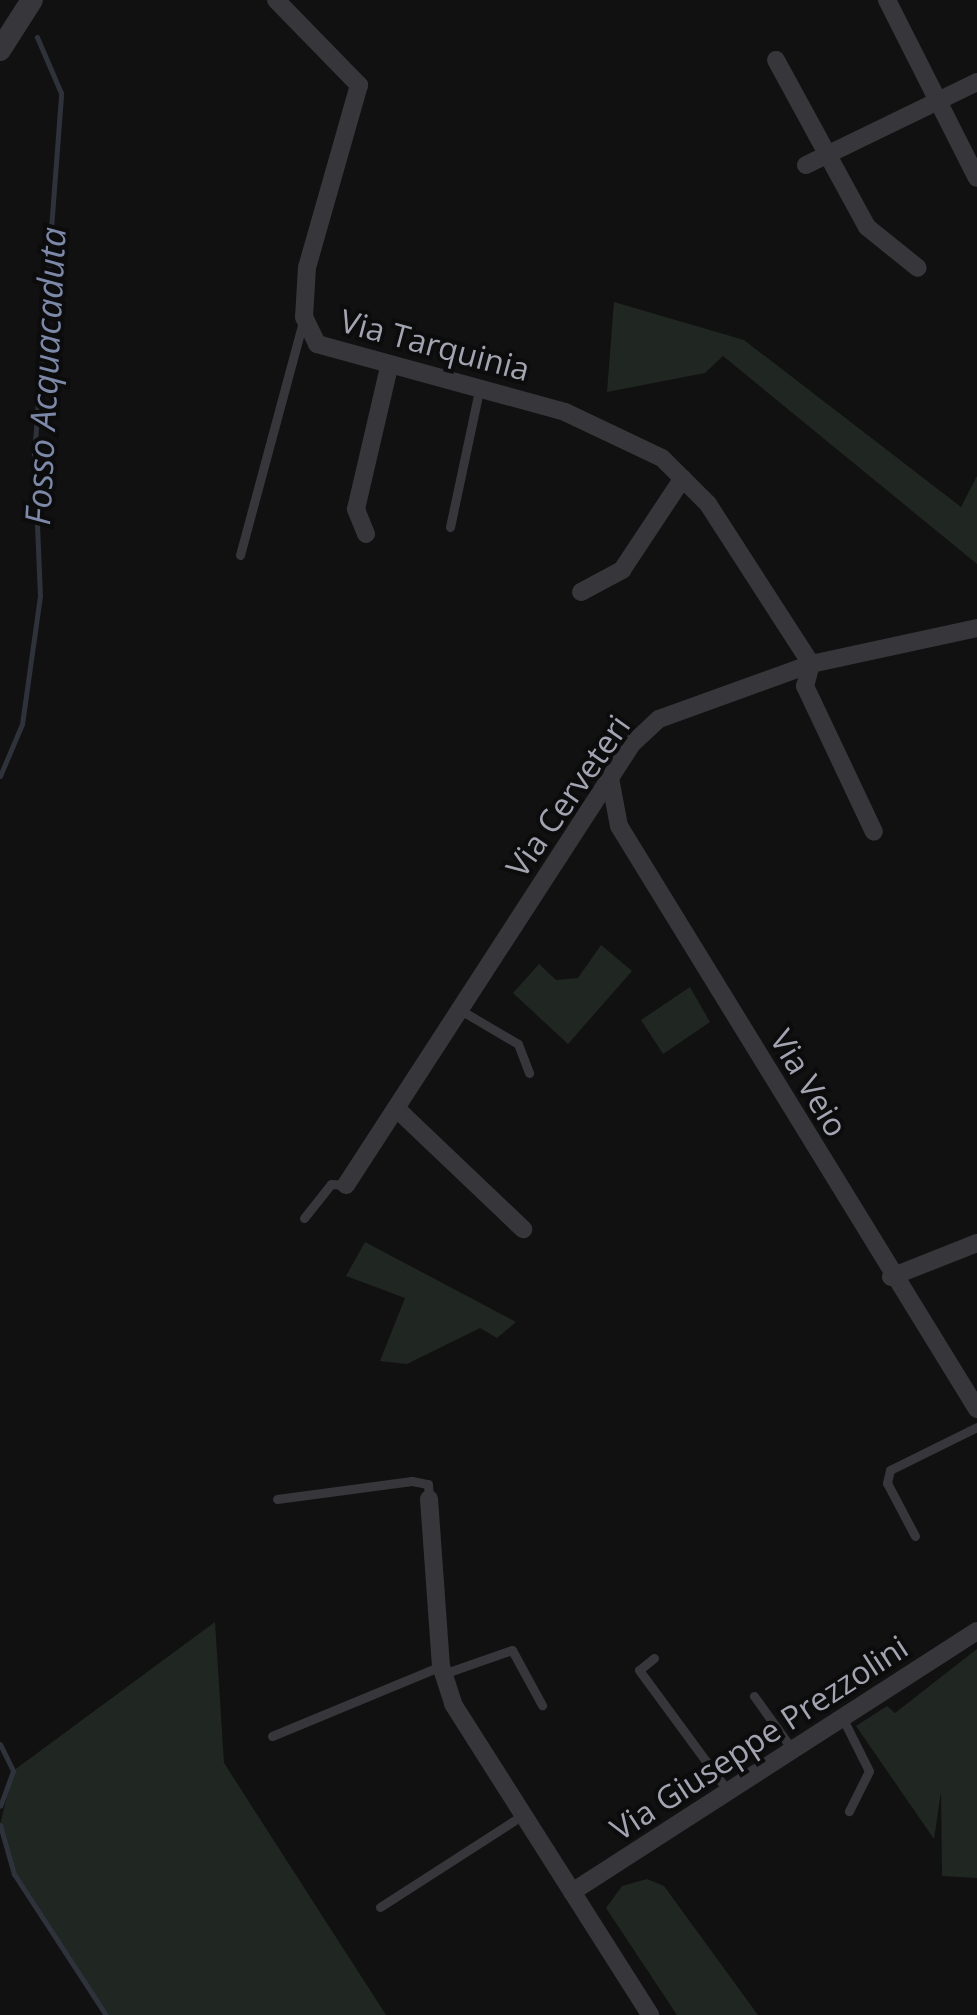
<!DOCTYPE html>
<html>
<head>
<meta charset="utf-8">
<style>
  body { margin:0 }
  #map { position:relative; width:977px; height:2015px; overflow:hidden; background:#111112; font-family:"Open Sans",sans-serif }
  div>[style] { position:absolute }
  .green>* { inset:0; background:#202622 }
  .stream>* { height:5px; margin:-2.5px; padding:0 2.5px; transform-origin:2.5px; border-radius:2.5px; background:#2e323b }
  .service>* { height:9px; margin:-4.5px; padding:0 4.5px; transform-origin:4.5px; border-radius:4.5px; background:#37373b }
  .minor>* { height:18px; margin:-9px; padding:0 9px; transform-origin:9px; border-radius:9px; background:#37373b }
  .tertiary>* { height:22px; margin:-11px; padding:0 11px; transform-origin:11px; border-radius:11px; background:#37373b }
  span { translate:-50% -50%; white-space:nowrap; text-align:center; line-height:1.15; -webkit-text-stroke:8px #0c0c0d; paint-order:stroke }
  .street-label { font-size:32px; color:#a3a4b1 }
  .water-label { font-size:35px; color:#7d89a9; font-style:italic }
</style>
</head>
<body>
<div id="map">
  <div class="green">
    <div style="clip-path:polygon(614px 302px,744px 340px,961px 507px,977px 476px,977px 564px,723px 356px,705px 373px,607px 392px)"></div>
    <div style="clip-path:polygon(601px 945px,632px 971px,568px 1044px,513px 993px,539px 964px,556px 980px,578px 978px)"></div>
    <div style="clip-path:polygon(690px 987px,710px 1022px,663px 1054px,641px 1020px)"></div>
    <div style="clip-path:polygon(365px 1242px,516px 1322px,497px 1338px,480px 1328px,407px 1364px,380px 1361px,405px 1298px,346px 1276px)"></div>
    <div style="clip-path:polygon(215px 1622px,224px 1763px,386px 2015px,106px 2015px,14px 1874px,0 1825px,13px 1771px)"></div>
    <div style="clip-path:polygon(977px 1649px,977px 1878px,942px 1876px,941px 1792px,934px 1839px,856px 1726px,887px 1706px,895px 1713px)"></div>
    <div style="clip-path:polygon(647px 1879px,664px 1886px,758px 2015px,677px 2015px,606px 1908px,622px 1886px)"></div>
  </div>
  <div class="stream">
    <div style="left:0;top:776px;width:56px;rotate:-67.1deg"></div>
    <div style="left:22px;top:724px;width:129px;rotate:-82deg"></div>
    <div style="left:40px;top:596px;width:141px;rotate:-92.4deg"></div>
    <div style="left:34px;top:455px;width:363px;rotate:-85.7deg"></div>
    <div style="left:61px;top:93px;width:61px;rotate:-113.2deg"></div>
    <div style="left:0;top:1744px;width:30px;rotate:64deg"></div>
    <div style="left:13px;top:1771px;width:37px;rotate:110deg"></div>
    <div style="left:0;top:1825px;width:51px;rotate:74.1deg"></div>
    <div style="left:14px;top:1874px;width:168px;rotate:56.9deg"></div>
  </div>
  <div class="service">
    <div style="left:450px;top:527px;width:140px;rotate:-78deg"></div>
    <div style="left:240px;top:555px;width:246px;rotate:-74.9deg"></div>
    <div style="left:462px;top:1011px;width:65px;rotate:30.5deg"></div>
    <div style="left:518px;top:1044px;width:31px;rotate:69deg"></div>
    <div style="left:304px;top:1218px;width:43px;rotate:-51.5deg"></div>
    <div style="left:331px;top:1184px;width:15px;rotate:4deg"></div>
    <div style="left:277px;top:1499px;width:136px;rotate:-7.6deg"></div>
    <div style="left:412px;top:1481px;width:16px;rotate:11deg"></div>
    <div style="left:428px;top:1484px;width:14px;rotate:86deg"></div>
    <div style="left:915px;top:1536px;width:60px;rotate:-117.8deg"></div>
    <div style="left:887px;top:1483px;width:13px;rotate:-77deg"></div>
    <div style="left:890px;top:1470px;width:97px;rotate:-26.3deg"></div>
    <div style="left:654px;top:1658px;width:19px;rotate:141deg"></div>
    <div style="left:639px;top:1670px;width:150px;rotate:53.7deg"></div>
    <div style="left:443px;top:1674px;width:73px;rotate:-19.2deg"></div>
    <div style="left:512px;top:1650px;width:63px;rotate:61.4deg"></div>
    <div style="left:754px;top:1696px;width:65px;rotate:54.4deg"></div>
    <div style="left:843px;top:1719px;width:58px;rotate:63.4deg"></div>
    <div style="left:869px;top:1771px;width:45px;rotate:116.6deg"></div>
    <div style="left:272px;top:1736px;width:183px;rotate:-22.5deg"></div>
    <div style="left:380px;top:1907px;width:170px;rotate:-32.8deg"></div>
  </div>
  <div class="minor">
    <div style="left:276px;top:0;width:119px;rotate:45.7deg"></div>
    <div style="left:359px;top:85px;width:189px;rotate:105.9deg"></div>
    <div style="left:307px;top:267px;width:50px;rotate:93.4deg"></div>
    <div style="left:304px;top:317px;width:30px;rotate:64deg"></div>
    <div style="left:317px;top:344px;width:257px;rotate:15.3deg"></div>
    <div style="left:565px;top:412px;width:107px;rotate:25.4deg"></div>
    <div style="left:662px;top:458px;width:65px;rotate:45deg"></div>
    <div style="left:708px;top:504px;width:190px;rotate:57.2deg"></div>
    <div style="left:811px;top:664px;width:23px;rotate:105deg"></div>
    <div style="left:805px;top:686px;width:161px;rotate:64.7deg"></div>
    <div style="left:887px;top:0;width:199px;rotate:63.2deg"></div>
    <div style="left:776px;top:60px;width:190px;rotate:61.4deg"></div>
    <div style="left:867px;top:227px;width:65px;rotate:38.8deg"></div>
    <div style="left:806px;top:165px;width:190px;rotate:-25.9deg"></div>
    <div style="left:366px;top:534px;width:27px;rotate:-112deg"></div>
    <div style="left:356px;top:509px;width:146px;rotate:-76.9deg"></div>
    <div style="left:581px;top:592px;width:47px;rotate:-28.2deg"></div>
    <div style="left:622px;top:570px;width:110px;rotate:-56.5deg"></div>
    <div style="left:610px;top:778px;width:49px;rotate:79.4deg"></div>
    <div style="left:619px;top:826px;width:684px;rotate:58.45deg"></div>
    <div style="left:398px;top:1110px;width:173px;rotate:43.6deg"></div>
    <div style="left:346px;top:1185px;width:526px;rotate:-57.04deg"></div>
    <div style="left:632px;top:744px;width:37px;rotate:-43deg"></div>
    <div style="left:659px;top:719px;width:162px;rotate:-19.9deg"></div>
    <div style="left:811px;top:664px;width:170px;rotate:-12.2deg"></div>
    <div style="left:891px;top:1277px;width:92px;rotate:-21.6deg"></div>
    <div style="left:429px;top:1499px;width:167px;rotate:85.9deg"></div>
    <div style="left:441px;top:1666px;width:40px;rotate:72deg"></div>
    <div style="left:453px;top:1704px;width:368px;rotate:57.6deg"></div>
    <div style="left:572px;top:1892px;width:482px;rotate:-32.8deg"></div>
  </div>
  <div class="tertiary">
    <div style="left:0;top:50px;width:59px;rotate:-57.4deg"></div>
  </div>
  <div class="street-label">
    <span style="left:435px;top:345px;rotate:15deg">Via Tarquinia</span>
    <span style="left:568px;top:796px;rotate:-55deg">Via Cerveteri</span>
    <span style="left:809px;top:1083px;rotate:59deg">Via Veio</span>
    <span style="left:759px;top:1738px;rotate:-33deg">Via Giuseppe Prezzolini</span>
  </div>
  <div class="water-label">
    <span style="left:45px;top:376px;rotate:-87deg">Fosso Acquacaduta</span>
  </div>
</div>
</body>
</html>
